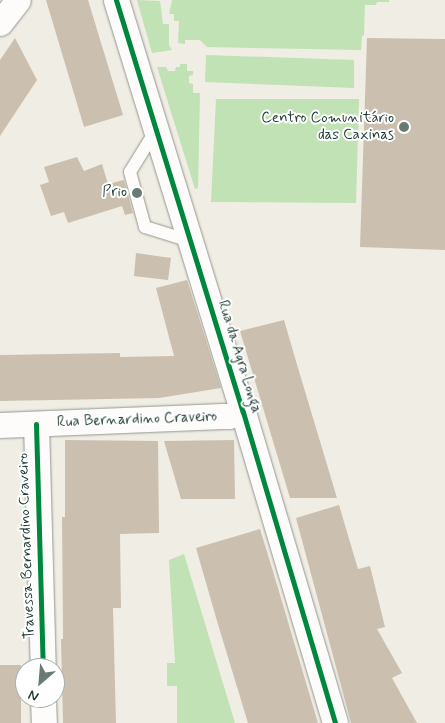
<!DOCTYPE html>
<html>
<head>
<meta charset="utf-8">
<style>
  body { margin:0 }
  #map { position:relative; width:445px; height:723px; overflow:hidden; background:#f0ede4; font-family:Mynerve,sans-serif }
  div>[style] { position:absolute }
  .green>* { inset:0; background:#c0e2b5 }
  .building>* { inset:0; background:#cbbfaf }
  .roads { filter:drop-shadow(0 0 1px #939790) drop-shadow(0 0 1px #939790) }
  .service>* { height:12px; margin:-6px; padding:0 6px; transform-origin:6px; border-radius:6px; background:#fdfcfb }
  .minor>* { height:25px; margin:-12.5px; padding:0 12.5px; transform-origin:12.5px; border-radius:12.5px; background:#fdfcfb }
  .cycleway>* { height:5px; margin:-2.5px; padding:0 2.5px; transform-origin:2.5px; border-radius:2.5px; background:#00873e }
  .dots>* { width:14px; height:14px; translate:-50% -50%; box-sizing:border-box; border:2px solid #fff; border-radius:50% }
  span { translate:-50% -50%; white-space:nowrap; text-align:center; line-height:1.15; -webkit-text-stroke:4px #fff; paint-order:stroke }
  .poi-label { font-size:15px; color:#1f3d34 }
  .right { translate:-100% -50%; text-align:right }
  .street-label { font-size:15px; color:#1f3d34 }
  .north { position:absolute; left:15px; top:658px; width:50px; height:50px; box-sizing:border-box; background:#fff; border:1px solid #a5b1ae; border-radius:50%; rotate:207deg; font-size:14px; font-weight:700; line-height:20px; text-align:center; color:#1f3d34 }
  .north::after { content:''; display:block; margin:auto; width:18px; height:22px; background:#687b72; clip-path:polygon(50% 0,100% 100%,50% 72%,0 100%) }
</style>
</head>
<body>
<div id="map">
  <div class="green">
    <div style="clip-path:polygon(137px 0,160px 1px,163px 24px,169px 24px,169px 45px,172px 50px,152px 53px)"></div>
    <div style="clip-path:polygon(172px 0,389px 0,389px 2px,377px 2px,376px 5px,365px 5px,364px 35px,362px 36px,361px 50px,207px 47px,200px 40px,185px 40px,185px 44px,178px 43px,179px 21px,174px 21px,174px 14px,169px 14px)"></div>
    <div style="clip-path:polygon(206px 55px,354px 60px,354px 88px,205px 82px)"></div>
    <div style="clip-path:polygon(180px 64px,187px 64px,187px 71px,193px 71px,193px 75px,189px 76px,189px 83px,193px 84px,193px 93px,200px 93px,198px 188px,195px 189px,157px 67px,166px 67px,168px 71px,175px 71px,176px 67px,180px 67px)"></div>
    <div style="clip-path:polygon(216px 99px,359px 99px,356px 203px,211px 202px)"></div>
    <div style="clip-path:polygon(184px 554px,235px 723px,177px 723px,177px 686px,167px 686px,167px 663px,175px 663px,169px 560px)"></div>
  </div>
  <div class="building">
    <div style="clip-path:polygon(46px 0,88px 0,123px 115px,84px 127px)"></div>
    <div style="clip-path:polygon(15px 38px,37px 80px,0 136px,0 60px)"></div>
    <div style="clip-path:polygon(367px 38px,445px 39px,445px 250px,360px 247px)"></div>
    <div style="clip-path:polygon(77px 157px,84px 171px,102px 164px,108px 184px,124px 180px,133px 213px,125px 215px,122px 206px,68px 223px,64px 212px,51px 216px,40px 185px,49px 182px,44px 167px)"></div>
    <div style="clip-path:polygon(136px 253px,171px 258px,168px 280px,134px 276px)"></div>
    <div style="clip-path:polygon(187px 280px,221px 388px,159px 398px,0 401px,0 355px,120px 353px,120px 357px,174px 356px,156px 288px)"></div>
    <div style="clip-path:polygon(284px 320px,298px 368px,337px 498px,290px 498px,240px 331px)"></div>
    <div style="clip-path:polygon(65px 440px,158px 441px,159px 533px,120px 534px,121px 608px,113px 608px,116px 723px,63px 723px,61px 639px,63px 639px,62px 517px,65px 517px)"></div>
    <div style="clip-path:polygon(234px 440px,235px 499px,181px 499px,164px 441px)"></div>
    <div style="clip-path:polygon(339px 505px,358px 569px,370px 566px,385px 627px,377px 629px,402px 673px,392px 678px,417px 723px,351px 723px,296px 518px)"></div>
    <div style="clip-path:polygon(260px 529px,275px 578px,318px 723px,248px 723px,217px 621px,196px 548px)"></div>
    <div style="clip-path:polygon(0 665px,21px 665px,21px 723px,0 723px)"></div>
  </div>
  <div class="roads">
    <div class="service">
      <div style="left:156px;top:130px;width:49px;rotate:121.8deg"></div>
      <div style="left:130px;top:172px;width:57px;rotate:74.7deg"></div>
      <div style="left:145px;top:227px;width:47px;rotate:17.3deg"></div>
    </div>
    <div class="minor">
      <div style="left:116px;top:0;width:431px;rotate:72.9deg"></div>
      <div style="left:243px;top:412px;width:324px;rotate:73.5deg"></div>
      <div style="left:0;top:23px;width:29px;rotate:-52deg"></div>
      <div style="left:36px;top:424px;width:244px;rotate:88.4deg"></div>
      <div style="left:0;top:425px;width:229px;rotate:-2.3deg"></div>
      <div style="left:229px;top:416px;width:15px;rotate:-16deg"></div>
      <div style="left:43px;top:698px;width:25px;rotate:88deg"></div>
    </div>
  </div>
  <div class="cycleway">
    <div style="left:116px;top:0;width:431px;rotate:72.9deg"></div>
    <div style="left:243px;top:412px;width:324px;rotate:73.5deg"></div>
    <div style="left:36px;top:424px;width:244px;rotate:88.4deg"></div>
  </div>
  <div class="dots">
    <div style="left:404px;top:127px;background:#687b72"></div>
    <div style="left:137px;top:193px;background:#687b72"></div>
  </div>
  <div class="poi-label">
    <span class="right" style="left:394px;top:127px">Centro Comunitário<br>das Caxinas</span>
    <span class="right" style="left:127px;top:193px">Prio</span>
  </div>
  <div class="street-label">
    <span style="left:239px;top:357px;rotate:73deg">Rua da Agra Longa</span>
    <span style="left:137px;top:420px;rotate:-2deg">Rua Bernardino Craveiro</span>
    <span style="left:27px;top:546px;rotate:-92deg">Travessa Bernardino Craveiro</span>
  </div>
  <div class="north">N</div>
</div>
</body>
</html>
